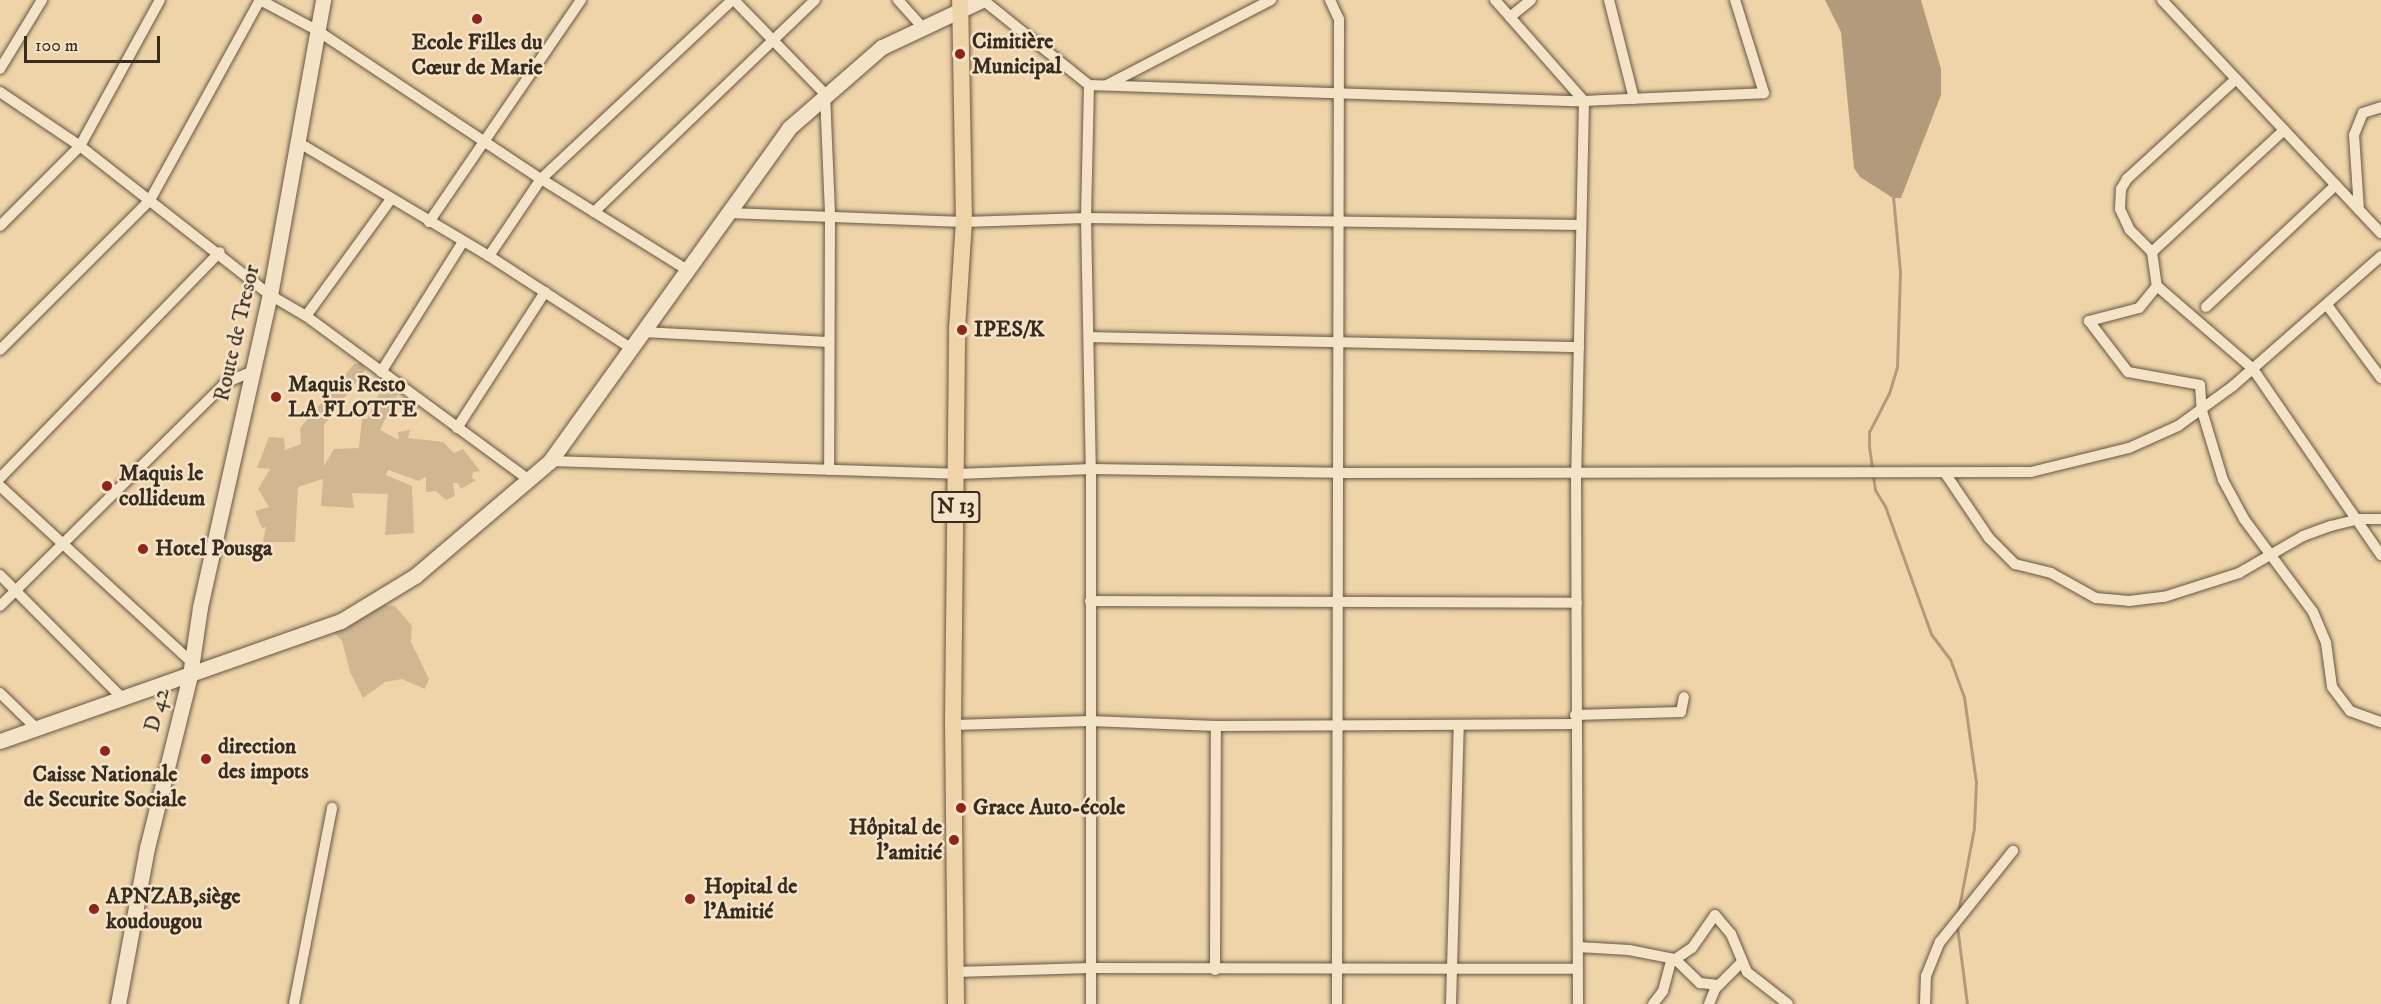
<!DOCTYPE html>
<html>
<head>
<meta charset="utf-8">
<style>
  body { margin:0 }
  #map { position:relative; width:2381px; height:1004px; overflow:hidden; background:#efd4a9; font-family:"IM FELL DW Pica",serif }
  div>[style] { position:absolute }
  .green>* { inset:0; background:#d0b792 }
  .water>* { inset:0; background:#b19b7a }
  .stream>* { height:3px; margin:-1.5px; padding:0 1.5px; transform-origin:1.5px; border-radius:1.5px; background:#b19b7a }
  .roads { filter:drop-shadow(0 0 2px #665642) drop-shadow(0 0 2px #665642) }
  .street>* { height:10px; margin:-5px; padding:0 5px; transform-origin:5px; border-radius:5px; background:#f5e3c7 }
  .secondary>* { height:15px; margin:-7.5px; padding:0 7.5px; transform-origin:7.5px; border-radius:7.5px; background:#f5e3c7 }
  .primary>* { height:16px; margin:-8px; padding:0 8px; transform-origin:8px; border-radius:8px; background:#efd4a9 }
  .dots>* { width:16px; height:16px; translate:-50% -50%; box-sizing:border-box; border:3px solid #f5e3c7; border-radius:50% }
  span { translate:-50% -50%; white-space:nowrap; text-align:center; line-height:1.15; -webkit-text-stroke:5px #f5e3c7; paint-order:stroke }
  .shield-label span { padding:2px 4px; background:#f5e3c7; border:2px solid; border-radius:4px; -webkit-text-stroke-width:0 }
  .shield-label { font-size:21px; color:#382c1f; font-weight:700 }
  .poi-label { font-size:22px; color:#382c1f; font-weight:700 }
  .left { translate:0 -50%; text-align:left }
  .right { translate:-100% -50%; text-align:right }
  .street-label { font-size:22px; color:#382c1f }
  .scale { position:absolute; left:24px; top:36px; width:136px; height:27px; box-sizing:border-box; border:3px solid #382c1f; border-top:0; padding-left:8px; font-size:18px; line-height:21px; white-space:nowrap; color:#382c1f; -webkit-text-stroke:4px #f5e3c7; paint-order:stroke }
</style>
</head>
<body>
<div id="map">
  <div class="green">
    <div style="clip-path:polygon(363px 363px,365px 370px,324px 425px,324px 466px,334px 449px,359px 448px,362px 419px,367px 419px,385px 381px,399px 391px,380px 430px,399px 440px,398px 432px,410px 430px,408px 438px,443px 442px,454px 453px,463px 449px,480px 471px,473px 472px,472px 478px,476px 480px,461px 489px,458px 483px,453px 483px,455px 496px,446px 500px,436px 491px,426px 492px,426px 477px,419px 481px,388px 470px,386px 475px,412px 486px,414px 533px,385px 535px,388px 494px,352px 493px,354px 508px,321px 506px,323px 479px,298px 487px,295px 542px,263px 542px,266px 527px,262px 528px,255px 511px,269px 507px,258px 489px,270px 469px,257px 468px,269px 437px,284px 438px,285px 450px,301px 444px,300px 428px,354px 364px)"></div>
    <div style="clip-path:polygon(383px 605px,395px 606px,412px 626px,411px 642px,429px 679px,425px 689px,402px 679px,385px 682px,363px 698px,350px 672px,342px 641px,334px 632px,344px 619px,360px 618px)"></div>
  </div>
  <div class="water">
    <div style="clip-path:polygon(1825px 0,1921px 0,1941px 69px,1941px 95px,1901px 198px,1893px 198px,1860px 177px,1854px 168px,1841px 32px)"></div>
  </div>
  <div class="stream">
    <div style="left:1893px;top:196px;width:76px;rotate:84.7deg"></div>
    <div style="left:1900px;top:272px;width:95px;rotate:91.8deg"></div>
    <div style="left:1897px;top:367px;width:27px;rotate:107deg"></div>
    <div style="left:1889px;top:393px;width:44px;rotate:117.1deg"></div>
    <div style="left:1869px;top:432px;width:14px;rotate:90deg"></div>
    <div style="left:1869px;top:446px;width:44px;rotate:82.2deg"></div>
    <div style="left:1875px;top:490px;width:19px;rotate:58deg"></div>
    <div style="left:1885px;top:506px;width:136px;rotate:70.2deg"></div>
    <div style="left:1931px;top:634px;width:31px;rotate:53deg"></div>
    <div style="left:1950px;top:659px;width:40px;rotate:69.8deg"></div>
    <div style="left:1964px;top:697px;width:86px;rotate:82deg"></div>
    <div style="left:1976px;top:782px;width:46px;rotate:92.5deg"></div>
    <div style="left:1974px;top:828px;width:86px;rotate:100.7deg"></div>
    <div style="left:1957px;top:926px;width:79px;rotate:82.7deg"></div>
  </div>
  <div class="roads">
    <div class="street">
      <div style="left:260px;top:0;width:66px;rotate:28.1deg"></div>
      <div style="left:318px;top:31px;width:268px;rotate:33.6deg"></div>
      <div style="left:541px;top:179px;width:174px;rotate:31.9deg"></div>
      <div style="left:734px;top:0;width:131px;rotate:45.9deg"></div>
      <div style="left:825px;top:94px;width:121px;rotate:87.6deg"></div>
      <div style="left:830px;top:215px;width:255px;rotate:90.2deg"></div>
      <div style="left:898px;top:0;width:38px;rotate:48deg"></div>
      <div style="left:983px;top:0;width:136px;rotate:38.7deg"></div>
      <div style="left:1089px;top:85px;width:495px;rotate:1.9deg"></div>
      <div style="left:1584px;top:101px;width:180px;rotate:-2.5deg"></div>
      <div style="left:1764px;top:93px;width:97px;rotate:-107.3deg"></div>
      <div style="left:1330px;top:0;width:21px;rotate:65deg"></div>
      <div style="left:1339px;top:19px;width:985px;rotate:90.12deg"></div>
      <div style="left:1495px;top:0;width:135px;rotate:48.6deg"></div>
      <div style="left:1584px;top:101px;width:372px;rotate:91.2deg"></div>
      <div style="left:1576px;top:473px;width:531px;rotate:89.78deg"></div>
      <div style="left:1609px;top:0;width:102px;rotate:75.8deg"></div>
      <div style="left:2162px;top:0;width:320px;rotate:46.8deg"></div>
      <div style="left:1510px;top:17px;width:27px;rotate:-39deg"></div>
      <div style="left:0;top:69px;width:81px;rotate:-58.7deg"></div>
      <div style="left:2236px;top:79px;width:148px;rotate:137.5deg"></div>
      <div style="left:2127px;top:179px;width:12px;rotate:121deg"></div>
      <div style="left:2121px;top:189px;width:20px;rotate:93deg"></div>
      <div style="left:2120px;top:209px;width:23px;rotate:65deg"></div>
      <div style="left:2130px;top:230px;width:31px;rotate:45deg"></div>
      <div style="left:2152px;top:252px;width:34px;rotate:82deg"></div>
      <div style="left:2157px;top:286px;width:127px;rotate:40.8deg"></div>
      <div style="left:2253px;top:369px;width:226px;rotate:55.5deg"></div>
      <div style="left:1089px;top:85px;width:133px;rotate:91.3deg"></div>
      <div style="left:1086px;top:218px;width:251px;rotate:88.9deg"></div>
      <div style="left:1091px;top:469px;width:535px;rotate:90deg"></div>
      <div style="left:1107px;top:85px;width:185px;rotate:-27.4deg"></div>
      <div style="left:0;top:92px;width:97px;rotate:34deg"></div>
      <div style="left:80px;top:146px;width:241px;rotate:38.1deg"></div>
      <div style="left:270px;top:295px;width:42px;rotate:30.3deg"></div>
      <div style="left:306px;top:316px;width:277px;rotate:36.3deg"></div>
      <div style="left:296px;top:141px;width:225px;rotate:30.8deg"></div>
      <div style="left:489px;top:256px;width:171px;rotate:33deg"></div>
      <div style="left:2359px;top:210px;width:75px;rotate:-93.8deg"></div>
      <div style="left:2354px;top:135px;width:24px;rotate:-68deg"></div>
      <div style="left:2363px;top:113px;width:19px;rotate:-18deg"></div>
      <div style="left:594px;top:212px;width:306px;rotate:-43.8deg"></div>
      <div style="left:729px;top:213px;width:235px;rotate:2.2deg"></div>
      <div style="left:964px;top:222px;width:122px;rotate:-1.9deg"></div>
      <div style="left:1086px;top:218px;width:495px;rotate:0.8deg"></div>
      <div style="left:429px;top:222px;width:269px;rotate:-55.6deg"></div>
      <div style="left:0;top:226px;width:113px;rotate:-45deg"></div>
      <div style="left:80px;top:146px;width:166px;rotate:-61.3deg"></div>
      <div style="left:2152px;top:252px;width:180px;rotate:-42.7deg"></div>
      <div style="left:489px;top:256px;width:93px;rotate:-56deg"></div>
      <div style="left:541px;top:179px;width:262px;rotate:-43.1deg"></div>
      <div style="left:2157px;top:286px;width:28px;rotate:129deg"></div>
      <div style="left:2139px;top:308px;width:52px;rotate:165.4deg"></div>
      <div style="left:2089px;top:321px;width:64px;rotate:52.6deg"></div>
      <div style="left:2128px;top:372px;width:73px;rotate:10.2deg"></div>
      <div style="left:2200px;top:385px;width:26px;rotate:86deg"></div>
      <div style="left:2202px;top:411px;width:72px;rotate:73.1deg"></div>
      <div style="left:2223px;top:480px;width:44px;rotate:61.7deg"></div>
      <div style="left:2244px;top:519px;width:116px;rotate:53.4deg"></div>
      <div style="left:2313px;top:612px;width:34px;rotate:67deg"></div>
      <div style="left:2326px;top:643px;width:44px;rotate:82.2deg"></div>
      <div style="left:2332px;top:687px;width:30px;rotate:53deg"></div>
      <div style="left:2350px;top:711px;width:33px;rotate:20deg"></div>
      <div style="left:2327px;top:305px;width:91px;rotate:53.5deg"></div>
      <div style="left:2206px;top:307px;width:178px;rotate:-43.2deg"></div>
      <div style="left:306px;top:316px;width:145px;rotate:-54deg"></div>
      <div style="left:644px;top:332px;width:184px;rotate:3.1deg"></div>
      <div style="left:1090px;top:337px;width:489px;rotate:1.2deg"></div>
      <div style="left:0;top:350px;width:212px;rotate:-45deg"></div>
      <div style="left:150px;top:200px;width:228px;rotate:-61.2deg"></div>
      <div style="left:381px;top:372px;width:154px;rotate:-57.8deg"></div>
      <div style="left:457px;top:428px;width:162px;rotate:-57.1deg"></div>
      <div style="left:550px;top:461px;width:406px;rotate:1.8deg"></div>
      <div style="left:956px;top:474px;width:135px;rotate:-2.1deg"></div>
      <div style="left:1091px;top:469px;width:246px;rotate:0.9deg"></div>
      <div style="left:1337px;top:473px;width:694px;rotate:-0.08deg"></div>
      <div style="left:2031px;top:472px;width:101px;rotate:-13.8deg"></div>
      <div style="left:2129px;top:448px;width:54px;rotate:-24.2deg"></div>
      <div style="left:2178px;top:426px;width:68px;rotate:-36deg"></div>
      <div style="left:2233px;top:386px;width:197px;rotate:-41.3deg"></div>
      <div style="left:1945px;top:473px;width:78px;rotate:55.9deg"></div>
      <div style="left:1989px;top:538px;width:37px;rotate:45deg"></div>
      <div style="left:2015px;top:564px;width:37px;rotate:14deg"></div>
      <div style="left:2051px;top:573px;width:51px;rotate:29.1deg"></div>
      <div style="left:2096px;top:598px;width:33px;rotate:5deg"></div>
      <div style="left:2129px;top:601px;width:35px;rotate:-7deg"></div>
      <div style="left:2164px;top:597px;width:79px;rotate:-17.7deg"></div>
      <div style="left:2239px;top:573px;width:74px;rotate:-30deg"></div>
      <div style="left:2303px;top:536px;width:30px;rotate:-20deg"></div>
      <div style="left:2331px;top:526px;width:29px;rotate:-14deg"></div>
      <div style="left:2359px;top:519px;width:22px"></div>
      <div style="left:0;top:478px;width:315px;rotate:-45.8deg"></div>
      <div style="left:0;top:486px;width:258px;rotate:42.6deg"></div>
      <div style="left:190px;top:661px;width:8px;rotate:-76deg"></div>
      <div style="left:0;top:575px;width:172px;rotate:45.2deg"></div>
      <div style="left:1090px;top:601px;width:487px;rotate:0.2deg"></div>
      <div style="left:0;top:606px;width:317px;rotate:-44.7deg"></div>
      <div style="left:225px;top:383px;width:28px;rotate:-23deg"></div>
      <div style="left:0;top:693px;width:53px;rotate:44.2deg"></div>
      <div style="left:1575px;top:715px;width:106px;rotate:-1.6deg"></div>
      <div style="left:1681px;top:712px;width:15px;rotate:-79deg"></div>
      <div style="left:953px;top:725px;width:137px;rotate:-1.7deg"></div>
      <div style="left:1090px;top:721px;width:126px;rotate:2.3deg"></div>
      <div style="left:1216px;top:726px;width:359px;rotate:-0.3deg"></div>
      <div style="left:1578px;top:947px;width:51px;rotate:3.4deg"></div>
      <div style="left:1629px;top:950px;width:47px;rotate:11.1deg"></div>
      <div style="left:1675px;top:959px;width:35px;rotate:44deg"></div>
      <div style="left:1700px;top:983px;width:18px;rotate:6deg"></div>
      <div style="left:1215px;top:970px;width:244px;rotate:-89.8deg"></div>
      <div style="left:955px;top:972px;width:136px;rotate:-1.7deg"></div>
      <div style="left:1091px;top:968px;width:487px;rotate:0.1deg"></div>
      <div style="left:294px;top:1004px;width:200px;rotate:-79deg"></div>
      <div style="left:1451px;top:1004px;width:278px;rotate:-88.4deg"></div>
      <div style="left:1653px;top:1004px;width:16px;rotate:-52deg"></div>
      <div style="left:1663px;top:991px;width:30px;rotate:-75deg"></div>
      <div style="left:1671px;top:962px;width:25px;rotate:-34deg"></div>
      <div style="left:1692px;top:948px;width:40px;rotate:-55.1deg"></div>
      <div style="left:1715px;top:915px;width:25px;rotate:50deg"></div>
      <div style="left:1731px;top:934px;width:41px;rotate:67.2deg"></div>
      <div style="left:1747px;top:972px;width:52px;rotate:38deg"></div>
      <div style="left:1709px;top:1004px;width:16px;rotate:-68deg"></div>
      <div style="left:1715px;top:989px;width:37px;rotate:-45deg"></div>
      <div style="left:1925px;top:1004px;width:28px;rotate:-88deg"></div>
      <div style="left:1926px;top:976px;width:37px;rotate:-68deg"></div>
      <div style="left:1940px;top:942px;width:117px;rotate:-51.3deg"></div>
    </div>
    <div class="secondary">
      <div style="left:0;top:741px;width:361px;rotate:-19.4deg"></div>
      <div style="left:341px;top:621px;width:87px;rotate:-31.3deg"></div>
      <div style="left:415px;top:576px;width:177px;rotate:-40.4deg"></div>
      <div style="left:550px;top:461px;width:410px;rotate:-54.3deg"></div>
      <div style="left:789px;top:128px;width:123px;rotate:-41.1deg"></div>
      <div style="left:882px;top:47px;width:110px;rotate:-25.2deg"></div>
      <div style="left:118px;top:1004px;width:159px;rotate:-79.5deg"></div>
      <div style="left:147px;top:848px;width:178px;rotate:-76deg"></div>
      <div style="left:190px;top:675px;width:69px;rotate:-81.6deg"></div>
      <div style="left:200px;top:607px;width:320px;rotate:-77.4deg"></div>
      <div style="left:270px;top:295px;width:300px;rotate:-79.8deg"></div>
    </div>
    <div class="primary">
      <div style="left:956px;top:1004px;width:279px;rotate:-90.6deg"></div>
      <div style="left:953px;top:725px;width:396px;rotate:-89.4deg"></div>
      <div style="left:957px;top:329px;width:107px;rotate:-86.3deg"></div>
      <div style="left:964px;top:222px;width:222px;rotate:-91deg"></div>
    </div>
  </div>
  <div class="dots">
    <div style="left:477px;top:19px;background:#8f2418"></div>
    <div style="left:960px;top:54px;background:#8f2418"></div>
    <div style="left:962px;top:330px;background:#8f2418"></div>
    <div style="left:276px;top:397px;background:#8f2418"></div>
    <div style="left:107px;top:486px;background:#8f2418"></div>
    <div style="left:143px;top:549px;background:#8f2418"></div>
    <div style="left:105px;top:751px;background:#8f2418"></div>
    <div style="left:206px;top:759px;background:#8f2418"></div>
    <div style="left:961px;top:808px;background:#8f2418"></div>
    <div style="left:954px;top:840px;background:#8f2418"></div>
    <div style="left:690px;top:899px;background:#8f2418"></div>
    <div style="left:94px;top:909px;background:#8f2418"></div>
  </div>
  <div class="shield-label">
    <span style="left:956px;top:507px">N 13</span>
  </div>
  <div class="poi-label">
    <span class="left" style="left:972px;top:54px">Cimitière<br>Municipal</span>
    <span style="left:477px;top:55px">Ecole Filles du<br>Cœur de Marie</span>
    <span class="left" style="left:974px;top:330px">IPES/K</span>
    <span class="left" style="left:288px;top:397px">Maquis Resto<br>LA FLOTTE</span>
    <span class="left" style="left:119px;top:486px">Maquis le<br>collideum</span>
    <span class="left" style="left:155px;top:549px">Hotel Pousga</span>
    <span class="left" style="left:218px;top:759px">direction<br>des impots</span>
    <span style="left:105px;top:787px">Caisse Nationale<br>de Securite Sociale</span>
    <span class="left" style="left:973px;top:808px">Grace Auto-école</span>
    <span class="right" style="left:942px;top:840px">Hôpital de<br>l'amitié</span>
    <span class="left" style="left:704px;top:899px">Hopital de<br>l'Amitié</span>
    <span class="left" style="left:106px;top:909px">APNZAB,siège<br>koudougou</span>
  </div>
  <div class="street-label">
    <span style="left:237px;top:333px;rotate:-77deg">Route de Tresor</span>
    <span style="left:157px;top:710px;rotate:-75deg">D 42</span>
  </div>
  <div class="scale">100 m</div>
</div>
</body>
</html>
